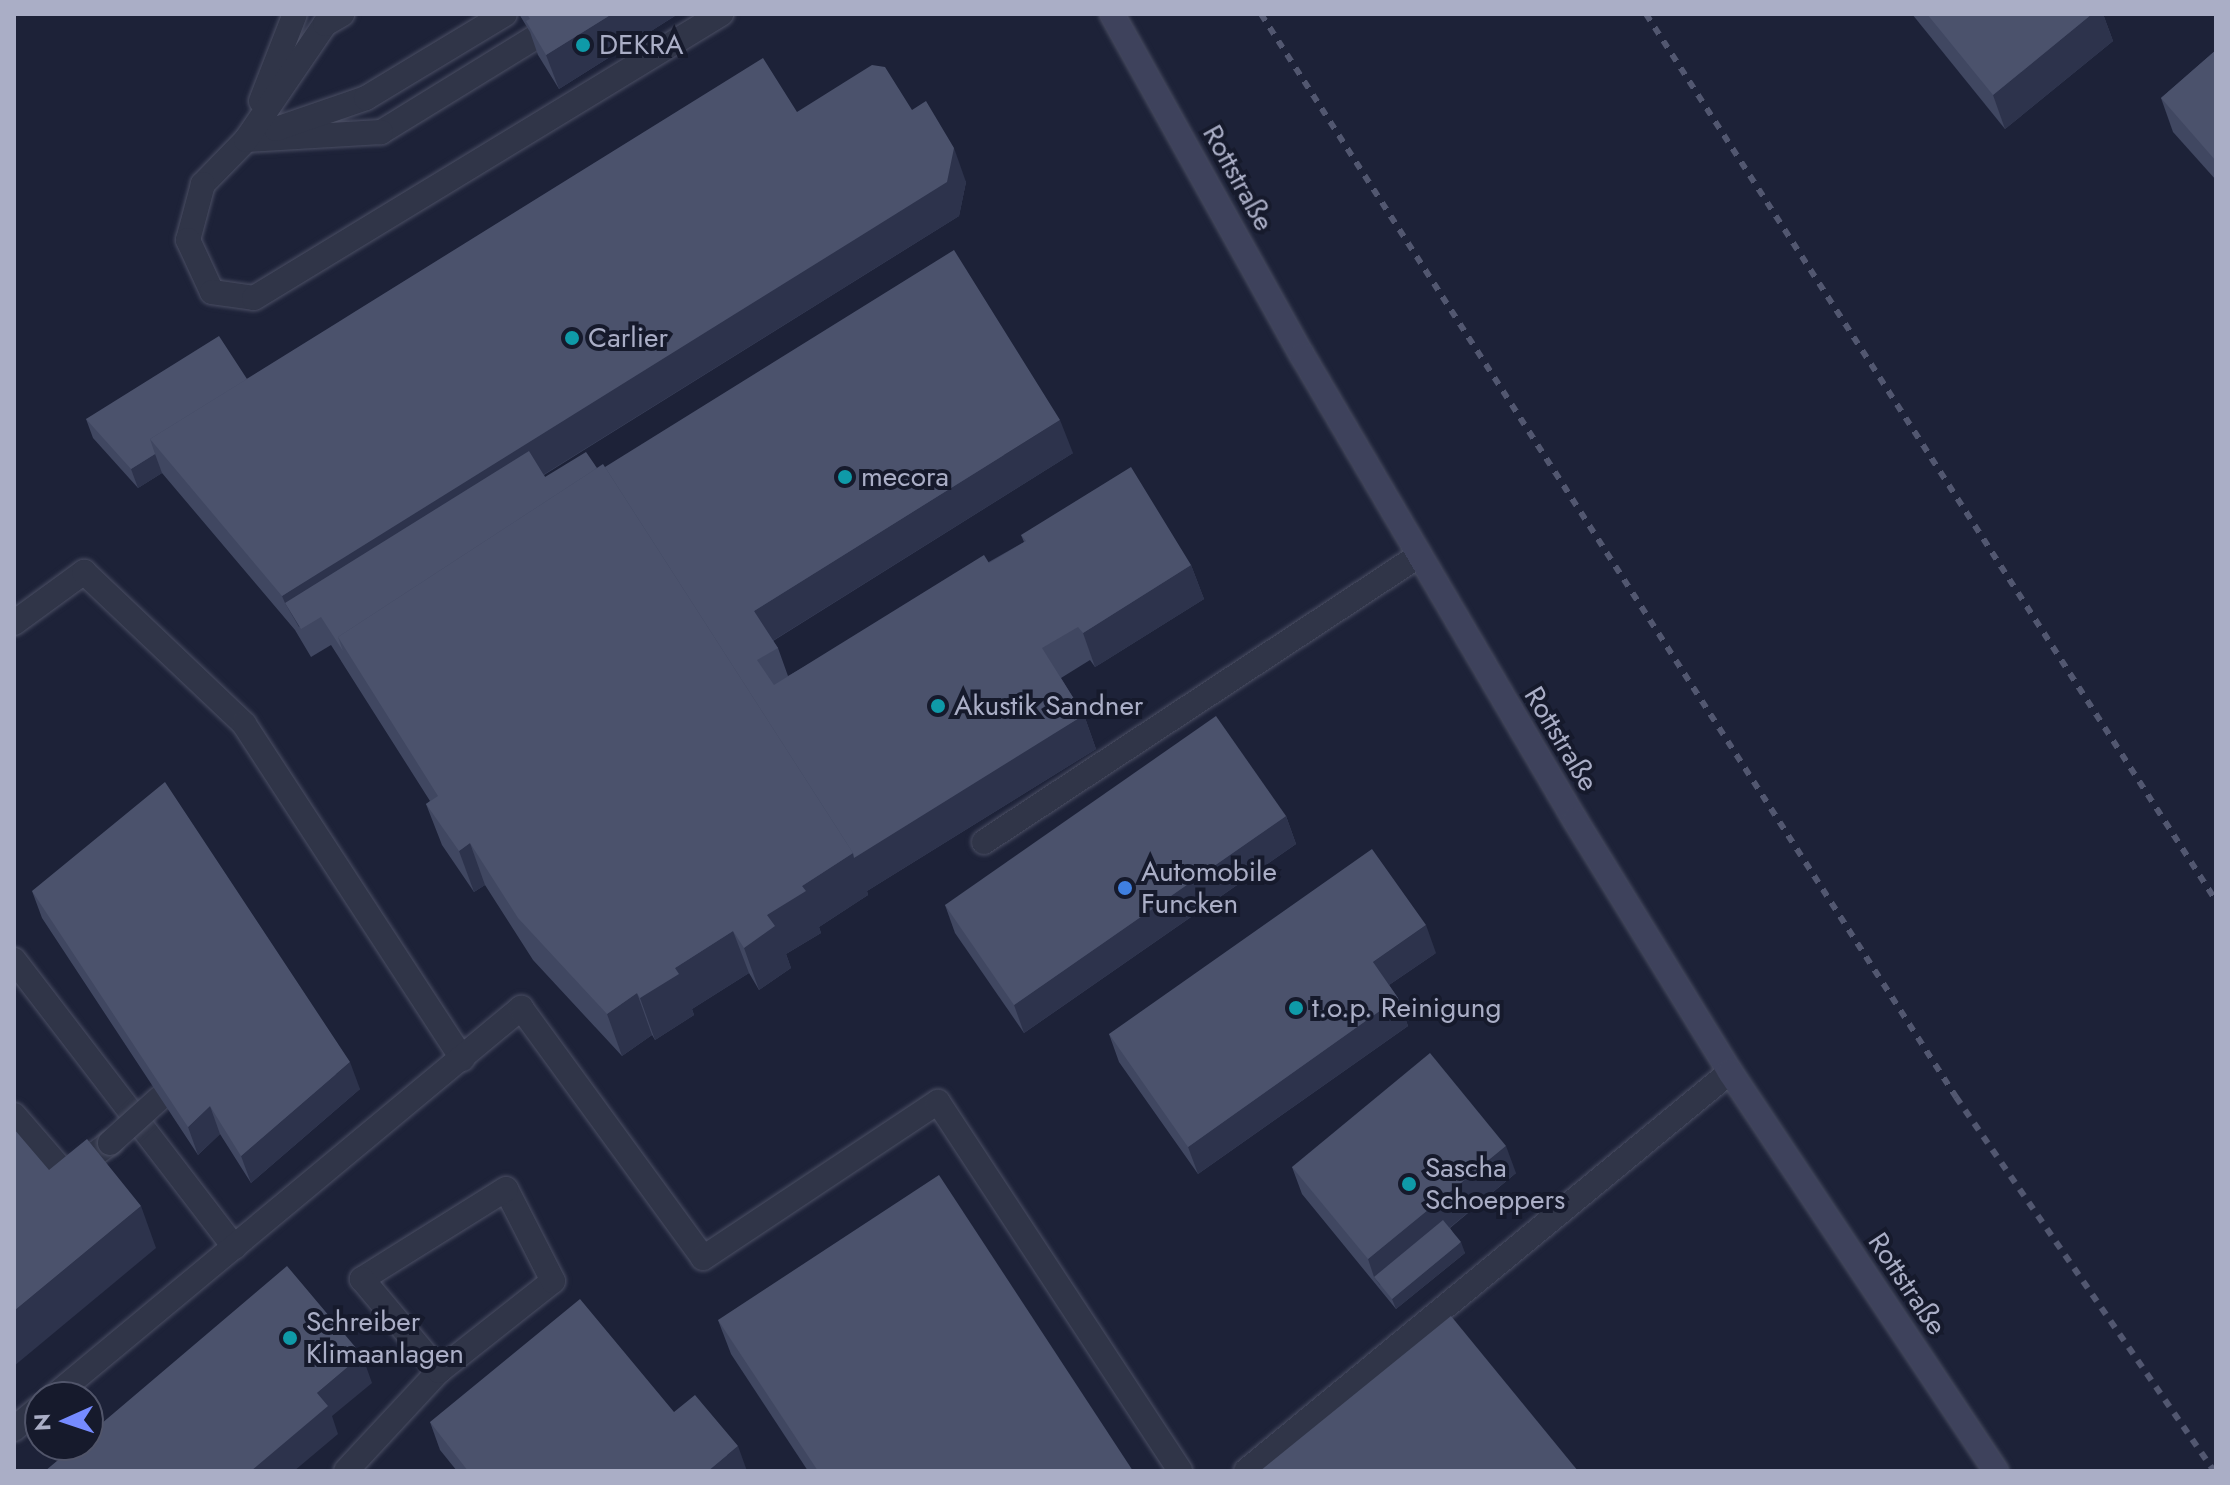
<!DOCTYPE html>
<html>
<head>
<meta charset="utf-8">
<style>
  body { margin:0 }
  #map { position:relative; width:2230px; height:1485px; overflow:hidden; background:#1d2238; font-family:Jost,sans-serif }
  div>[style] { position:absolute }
  .roads { filter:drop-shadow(0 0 2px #4b4f64) drop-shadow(0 0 2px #4b4f64) }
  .lane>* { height:24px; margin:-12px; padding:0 12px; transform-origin:12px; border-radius:12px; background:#303548 }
  .secondary>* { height:24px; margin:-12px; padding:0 12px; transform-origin:12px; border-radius:12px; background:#3e425c }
  .rail>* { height:6px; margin-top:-3px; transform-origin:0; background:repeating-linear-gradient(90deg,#525770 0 8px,transparent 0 16px) }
  .bridges { filter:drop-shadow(0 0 2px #4b4f64) drop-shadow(0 0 2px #4b4f64) }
  .lane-bridge>* { height:24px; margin:-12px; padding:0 12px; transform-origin:12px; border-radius:12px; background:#303548 }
  .wall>* { inset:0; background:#404761 }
  .shaded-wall>* { inset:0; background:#2d334c }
  .building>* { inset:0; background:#4b526c }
  .dots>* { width:22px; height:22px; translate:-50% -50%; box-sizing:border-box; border:4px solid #161a2c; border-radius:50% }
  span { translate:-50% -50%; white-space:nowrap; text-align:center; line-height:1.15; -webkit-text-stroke:8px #161a2c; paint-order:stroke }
  .poi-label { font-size:28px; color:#aaaec6 }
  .left { translate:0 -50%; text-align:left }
  .street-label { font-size:28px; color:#aaaec6 }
  .frame { position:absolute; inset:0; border:16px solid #aaaec6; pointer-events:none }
  .north { position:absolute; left:24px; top:1381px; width:80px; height:80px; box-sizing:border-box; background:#161a2c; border:2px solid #51556a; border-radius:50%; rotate:267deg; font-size:22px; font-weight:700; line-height:32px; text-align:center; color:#aaaec6 }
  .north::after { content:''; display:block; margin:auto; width:28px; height:36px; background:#768bff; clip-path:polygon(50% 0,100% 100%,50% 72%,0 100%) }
</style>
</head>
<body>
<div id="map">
  <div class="roads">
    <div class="lane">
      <div style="left:534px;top:38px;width:180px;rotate:148.4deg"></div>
      <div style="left:381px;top:132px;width:135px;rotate:176.6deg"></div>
      <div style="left:246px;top:140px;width:62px;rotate:134.3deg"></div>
      <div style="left:203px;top:184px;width:58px;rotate:105deg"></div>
      <div style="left:188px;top:240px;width:57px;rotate:65.2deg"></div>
      <div style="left:212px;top:292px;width:42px;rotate:8.1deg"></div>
      <div style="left:254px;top:298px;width:547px;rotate:-31.31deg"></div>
      <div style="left:261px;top:101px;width:93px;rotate:-68.7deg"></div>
      <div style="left:276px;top:129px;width:95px;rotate:-19deg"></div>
      <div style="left:366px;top:98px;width:162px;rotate:-31.1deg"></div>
      <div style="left:246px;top:140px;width:140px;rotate:-55.7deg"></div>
      <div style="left:325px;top:24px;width:20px;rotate:-30deg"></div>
      <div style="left:14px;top:623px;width:87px;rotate:-36.1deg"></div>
      <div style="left:84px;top:572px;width:221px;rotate:43.5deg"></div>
      <div style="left:244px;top:724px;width:400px;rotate:56.9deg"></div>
      <div style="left:984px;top:842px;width:520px;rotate:-33.38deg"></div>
      <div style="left:14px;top:960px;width:362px;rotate:52.5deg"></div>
      <div style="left:14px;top:1115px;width:79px;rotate:49.1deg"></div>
      <div style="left:66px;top:1175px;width:54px;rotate:-36deg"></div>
      <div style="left:53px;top:1397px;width:609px;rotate:-39.73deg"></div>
      <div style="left:521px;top:1008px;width:309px;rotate:53.9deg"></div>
      <div style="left:703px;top:1258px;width:282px;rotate:-33.6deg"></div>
      <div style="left:938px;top:1102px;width:441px;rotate:56.7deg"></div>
      <div style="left:14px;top:1429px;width:34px;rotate:-40deg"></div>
      <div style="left:346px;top:1471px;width:137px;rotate:-47.1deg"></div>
      <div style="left:439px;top:1371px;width:145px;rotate:-38.3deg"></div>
      <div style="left:553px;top:1281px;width:103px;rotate:-117.1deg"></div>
      <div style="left:506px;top:1189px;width:170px;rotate:148deg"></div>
      <div style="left:362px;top:1279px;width:120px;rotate:50.1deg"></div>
      <div style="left:1246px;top:1471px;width:627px;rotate:-39.5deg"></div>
    </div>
    <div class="secondary">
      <div style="left:1112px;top:14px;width:390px;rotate:60.9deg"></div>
      <div style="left:1302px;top:355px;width:539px;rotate:59.58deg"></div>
      <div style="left:1575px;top:820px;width:296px;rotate:58.4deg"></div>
      <div style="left:1730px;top:1072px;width:480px;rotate:56.3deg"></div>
    </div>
  </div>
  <div class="rail">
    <div style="left:1261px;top:14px;width:1287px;rotate:57.31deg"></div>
    <div style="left:1956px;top:1097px;width:454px;rotate:55.4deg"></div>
    <div style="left:1646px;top:14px;width:1054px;rotate:57.27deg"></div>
  </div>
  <div class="bridges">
    <div class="lane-bridge">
      <div style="left:110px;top:1143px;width:67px;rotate:-42deg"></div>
    </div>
  </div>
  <div class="wall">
    <div style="clip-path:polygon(519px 14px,678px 14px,559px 89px,538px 55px,530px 32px)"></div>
    <div style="clip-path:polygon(1912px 14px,2103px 14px,2113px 41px,2005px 129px)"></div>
    <div style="clip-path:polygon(2216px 50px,2216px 180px,2173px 132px,2161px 98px)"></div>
    <div style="clip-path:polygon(912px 110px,966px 182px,959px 216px,544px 475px,545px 477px,605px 467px,1073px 453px,773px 641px,778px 648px,788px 676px,1024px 542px,1021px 535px,1191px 565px,1204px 599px,1095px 667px,1090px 660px,1061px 678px,1084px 715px,1096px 749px,867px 891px,868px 895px,819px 927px,821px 933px,786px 954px,791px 968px,759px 990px,749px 973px,692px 1009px,694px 1015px,655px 1040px,652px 1035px,622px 1056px,533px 960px,485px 885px,474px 892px,442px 845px,426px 804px,430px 801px,331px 645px,311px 657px,295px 630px,162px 473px,138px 488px,93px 438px,86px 419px,247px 379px,797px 112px)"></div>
    <div style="clip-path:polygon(1286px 816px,1296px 844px,1024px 1033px,955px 933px,945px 905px)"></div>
    <div style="clip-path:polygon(32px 891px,360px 1089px,251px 1183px,220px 1134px,198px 1155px,42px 918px)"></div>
    <div style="clip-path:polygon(1436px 953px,1389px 985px,1398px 998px,1408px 1026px,1198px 1174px,1119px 1062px,1109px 1034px)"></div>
    <div style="clip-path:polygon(1292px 1167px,1516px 1173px,1450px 1228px,1465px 1253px,1396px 1309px,1302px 1194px)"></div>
    <div style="clip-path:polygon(718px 1320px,1133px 1471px,808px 1471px,731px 1354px)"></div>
    <div style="clip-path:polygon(674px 1412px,747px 1471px,457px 1471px,440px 1450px,430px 1422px)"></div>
  </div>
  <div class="shaded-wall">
    <div style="clip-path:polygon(612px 14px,678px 14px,559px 89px,546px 55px)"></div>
    <div style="clip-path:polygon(2092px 14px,2103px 14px,2113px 41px,2005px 129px,1993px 95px)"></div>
    <div style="clip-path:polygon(954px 148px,966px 182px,959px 216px,299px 627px,285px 603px,282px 596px)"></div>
    <div style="clip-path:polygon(1060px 420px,1073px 453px,766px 645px,754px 611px)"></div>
    <div style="clip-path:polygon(155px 454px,162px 473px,138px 488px,131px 469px)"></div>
    <div style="clip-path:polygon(1191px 565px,1204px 599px,1095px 667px,1083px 633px)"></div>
    <div style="clip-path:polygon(1084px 715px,1096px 749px,867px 891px,868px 895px,819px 927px,821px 933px,786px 954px,791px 968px,759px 990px,744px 948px,767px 915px,802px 886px,853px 853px)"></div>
    <div style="clip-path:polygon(1286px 816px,1296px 844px,1024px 1033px,1014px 1005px)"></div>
    <div style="clip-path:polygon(470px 843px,485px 885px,474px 892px,459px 851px)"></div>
    <div style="clip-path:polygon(1426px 925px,1436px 953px,1383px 989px,1373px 962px)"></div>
    <div style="clip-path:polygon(733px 931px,749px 973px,692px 1009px,694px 1015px,655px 1040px,640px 998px,675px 968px)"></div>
    <div style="clip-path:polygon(637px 993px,652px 1035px,622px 1056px,607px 1014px)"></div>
    <div style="clip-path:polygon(1398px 998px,1408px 1026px,1198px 1174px,1188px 1147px)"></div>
    <div style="clip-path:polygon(350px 1062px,360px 1089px,251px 1183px,241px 1156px)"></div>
    <div style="clip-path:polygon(210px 1106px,220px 1134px,198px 1155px,188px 1127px)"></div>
    <div style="clip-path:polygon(1506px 1146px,1516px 1173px,1380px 1285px,1374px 1277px,1368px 1259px)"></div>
    <div style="clip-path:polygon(141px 1206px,156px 1248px,14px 1366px,14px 1311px)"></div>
    <div style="clip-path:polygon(1461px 1242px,1465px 1253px,1396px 1309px,1392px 1299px)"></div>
    <div style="clip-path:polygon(362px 1355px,372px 1383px,332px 1416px,338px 1434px,294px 1471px,251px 1471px,317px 1393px)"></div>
    <div style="clip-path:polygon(738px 1446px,747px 1471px,708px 1471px)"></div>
  </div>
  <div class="building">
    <div style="clip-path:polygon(527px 14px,612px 14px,546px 55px,526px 21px,530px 19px)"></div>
    <div style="clip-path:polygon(1927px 14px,2092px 14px,1993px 95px)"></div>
    <div style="clip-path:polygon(2216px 50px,2216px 161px,2161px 98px)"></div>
    <div style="clip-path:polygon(763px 58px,797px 112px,872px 65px,885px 67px,912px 110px,926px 101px,954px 148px,947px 182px,282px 596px,150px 439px)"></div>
    <div style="clip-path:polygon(954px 250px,1060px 420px,754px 611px,778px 648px,757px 660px,774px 685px,984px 555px,989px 563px,1026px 541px,1021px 535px,1131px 467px,1191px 565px,1083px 633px,1078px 627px,1042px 648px,1084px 715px,854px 858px,853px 853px,605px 467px)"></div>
    <div style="clip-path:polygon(219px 336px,247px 379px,150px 439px,155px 454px,131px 469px,86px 419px)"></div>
    <div style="clip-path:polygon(529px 451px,545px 477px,586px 452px,597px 468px,338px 637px,343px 651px,321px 617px,301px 629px,285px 603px)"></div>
    <div style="clip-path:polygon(603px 464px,853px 853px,802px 886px,806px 891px,767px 915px,775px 926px,744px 948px,733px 931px,675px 968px,679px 974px,640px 998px,637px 993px,607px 1014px,518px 918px,470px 843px,459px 851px,426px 804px,438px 796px,338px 637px)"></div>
    <div style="clip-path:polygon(1216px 716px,1286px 816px,1014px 1005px,945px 905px)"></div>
    <div style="clip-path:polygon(165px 782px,350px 1062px,241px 1156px,210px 1106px,188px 1127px,32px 891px)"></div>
    <div style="clip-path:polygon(1372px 849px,1426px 925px,1373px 962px,1398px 998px,1188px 1147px,1109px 1034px)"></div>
    <div style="clip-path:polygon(1430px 1053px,1506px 1146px,1368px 1259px,1292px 1167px)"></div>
    <div style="clip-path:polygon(14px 1129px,49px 1170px,87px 1139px,141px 1206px,14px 1311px)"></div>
    <div style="clip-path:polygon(939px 1175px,1133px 1471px,818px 1471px,718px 1320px)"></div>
    <div style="clip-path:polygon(1443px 1220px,1461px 1242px,1392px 1299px,1374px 1277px)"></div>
    <div style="clip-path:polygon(287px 1266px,362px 1355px,317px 1393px,328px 1406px,251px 1471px,45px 1471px,76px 1445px,88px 1445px,88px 1435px)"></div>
    <div style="clip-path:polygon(580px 1299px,674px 1412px,695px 1395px,738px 1446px,708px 1471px,468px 1471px,430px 1422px)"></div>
    <div style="clip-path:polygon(1451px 1316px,1578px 1471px,1260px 1471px)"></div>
  </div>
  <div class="dots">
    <div style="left:583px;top:45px;background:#0f9aa8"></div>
    <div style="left:572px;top:338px;background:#0f9aa8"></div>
    <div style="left:845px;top:477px;background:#0f9aa8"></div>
    <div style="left:938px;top:706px;background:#0f9aa8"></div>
    <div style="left:1125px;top:888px;background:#3f7fe0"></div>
    <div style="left:1296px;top:1008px;background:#0f9aa8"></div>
    <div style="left:1409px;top:1184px;background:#0f9aa8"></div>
    <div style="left:290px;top:1338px;background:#0f9aa8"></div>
  </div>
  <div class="poi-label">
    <span class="left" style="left:599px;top:45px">DEKRA</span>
    <span class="left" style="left:588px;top:338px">Carlier</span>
    <span class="left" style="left:861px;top:477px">mecora</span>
    <span class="left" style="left:954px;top:706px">Akustik Sandner</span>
    <span class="left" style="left:1141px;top:888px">Automobile<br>Funcken</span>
    <span class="left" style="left:1312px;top:1008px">t.o.p. Reinigung</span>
    <span class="left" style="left:1425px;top:1184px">Sascha<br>Schoeppers</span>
    <span class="left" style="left:306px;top:1338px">Schreiber<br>Klimaanlagen</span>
  </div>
  <div class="street-label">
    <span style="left:1238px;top:178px;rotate:61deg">Rottstraße</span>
    <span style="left:1561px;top:739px;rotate:59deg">Rottstraße</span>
    <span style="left:1907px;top:1284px;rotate:56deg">Rottstraße</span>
  </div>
  <div class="frame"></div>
  <div class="north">N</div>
</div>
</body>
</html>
